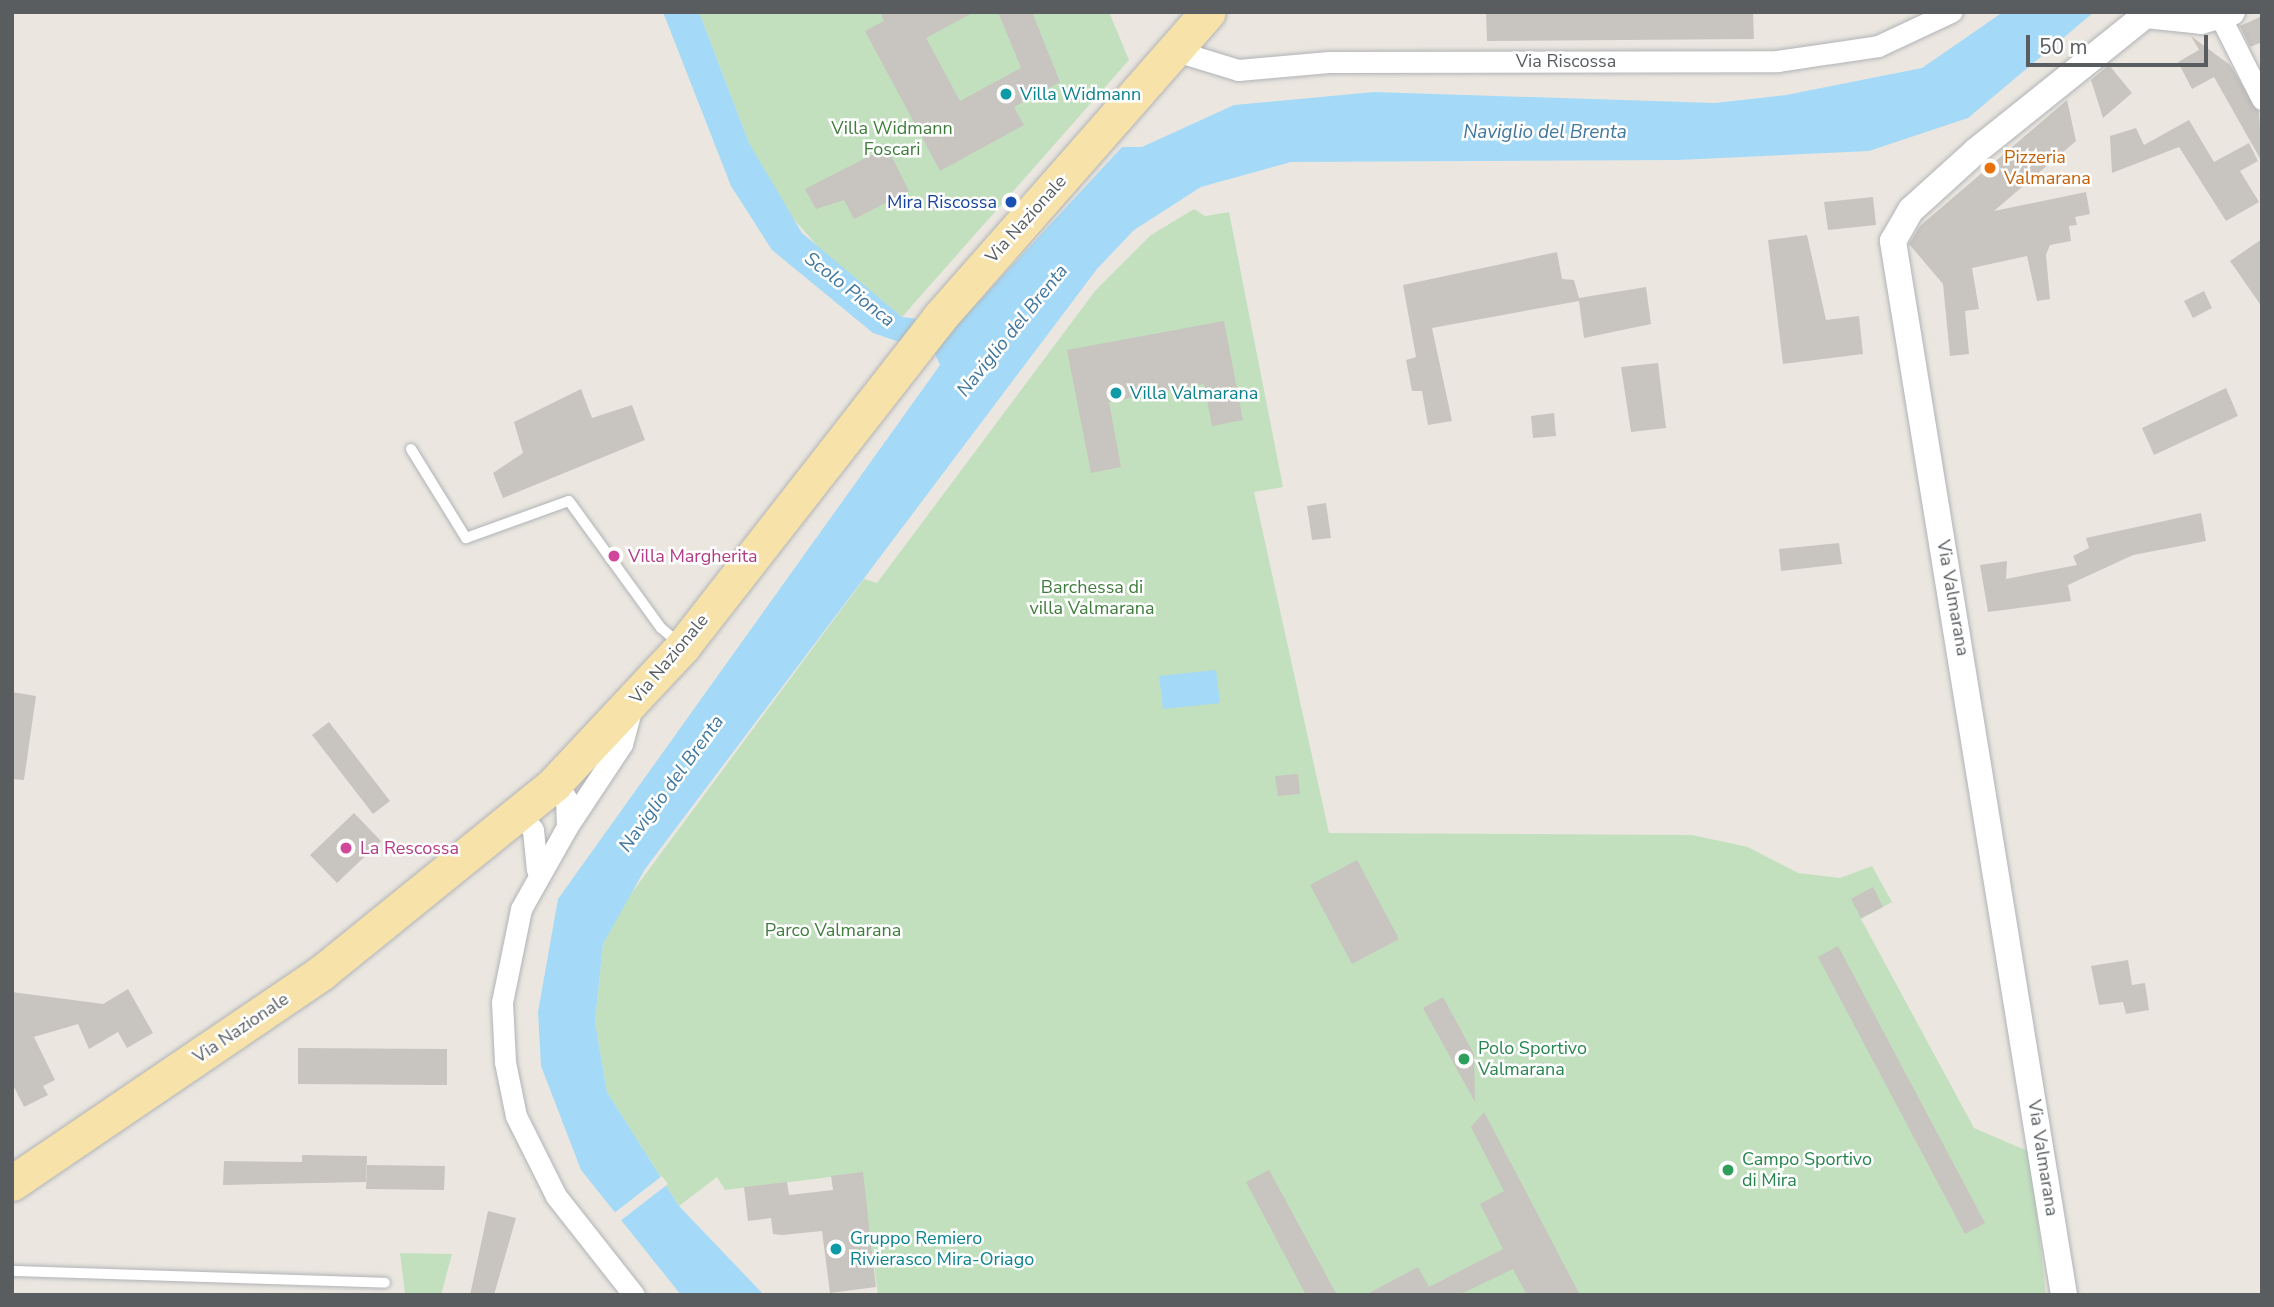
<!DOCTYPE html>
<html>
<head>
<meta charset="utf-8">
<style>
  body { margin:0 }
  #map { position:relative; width:2274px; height:1307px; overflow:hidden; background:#ebe7e0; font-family:"Nunito Sans",sans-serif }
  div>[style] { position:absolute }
  .green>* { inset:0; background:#c2e0be }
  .water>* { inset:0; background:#a4daf7 }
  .pier>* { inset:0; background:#ebe7e0 }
  .building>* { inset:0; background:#c8c4bf }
  .roads { filter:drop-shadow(0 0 2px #b1b3b7) drop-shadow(0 0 2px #b1b3b7) }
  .service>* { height:10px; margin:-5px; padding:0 5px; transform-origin:5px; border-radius:5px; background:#fff }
  .minor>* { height:21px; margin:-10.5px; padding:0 10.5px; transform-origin:10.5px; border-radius:10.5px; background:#fff }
  .tertiary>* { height:26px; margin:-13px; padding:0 13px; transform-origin:13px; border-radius:13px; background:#fff }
  .primary>* { height:35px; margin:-17.5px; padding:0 17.5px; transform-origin:17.5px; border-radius:17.5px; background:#f7e3a9 }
  .dots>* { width:19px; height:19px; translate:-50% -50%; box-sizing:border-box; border:4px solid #fff; border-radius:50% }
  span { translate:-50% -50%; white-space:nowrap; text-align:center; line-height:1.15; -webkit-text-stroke:5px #fff; paint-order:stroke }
  .street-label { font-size:18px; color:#595d60 }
  .culture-label { font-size:18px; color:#0d838f }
  .left { translate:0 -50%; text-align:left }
  .park-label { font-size:18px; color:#3e7d3b }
  .food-label { font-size:18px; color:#c56008 }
  .transit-label { font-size:18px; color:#164399 }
  .right { translate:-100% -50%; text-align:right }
  .hotel-label { font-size:18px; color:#b23c85 }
  .leisure-label { font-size:18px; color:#27864d }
  .water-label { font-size:19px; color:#41779e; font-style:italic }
  .frame { position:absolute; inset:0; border:14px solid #595d60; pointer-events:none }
  .scale { position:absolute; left:2026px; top:35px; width:182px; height:32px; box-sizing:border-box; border:4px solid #595d60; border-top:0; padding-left:9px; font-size:21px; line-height:24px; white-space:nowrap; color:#595d60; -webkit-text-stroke:5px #fff; paint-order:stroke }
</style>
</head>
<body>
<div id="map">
  <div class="green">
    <div style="clip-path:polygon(699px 12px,1109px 12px,1129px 60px,902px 317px,826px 256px,785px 209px,749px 143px)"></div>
    <div style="clip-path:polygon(1194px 209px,1205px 216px,1229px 212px,1283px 487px,1254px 492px,1329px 833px,1692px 835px,1748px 847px,1798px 873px,1840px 878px,1872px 866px,1892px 902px,1861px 919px,1974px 1128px,2030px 1152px,2046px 1295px,878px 1295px,862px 1173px,725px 1190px,717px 1177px,679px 1206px,607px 1092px,595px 1022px,603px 944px,619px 910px,864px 579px,877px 583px,1095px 291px,1151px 235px)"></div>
    <div style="clip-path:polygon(400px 1253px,452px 1254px,441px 1295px,392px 1295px,405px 1294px)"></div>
  </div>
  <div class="water">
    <div style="clip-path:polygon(663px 12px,699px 12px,749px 143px,802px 233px,902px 317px,958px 324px,1122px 147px,1142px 147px,1234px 105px,1374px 92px,1715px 103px,1786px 95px,1922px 68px,2003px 12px,2094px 12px,1968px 118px,1869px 151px,1678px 160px,1291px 162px,1201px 187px,1134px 230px,1097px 269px,645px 869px,603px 944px,595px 1022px,607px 1092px,679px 1206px,764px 1295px,681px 1295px,581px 1170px,541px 1066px,538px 1012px,558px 899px,940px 365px,935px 354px,873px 333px,772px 250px,731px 186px)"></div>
    <div style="clip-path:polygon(1216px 670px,1220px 703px,1163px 709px,1159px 676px)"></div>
  </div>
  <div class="pier">
    <div style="clip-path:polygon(662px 1176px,668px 1184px,615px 1225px,609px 1217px)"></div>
  </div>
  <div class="building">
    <div style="clip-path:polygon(880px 12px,974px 12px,926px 38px,960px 101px,1021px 68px,998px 12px,1032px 12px,1060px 82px,1014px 107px,1024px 125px,940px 171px,865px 31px,884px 21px)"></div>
    <div style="clip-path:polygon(1486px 12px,1753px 12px,1754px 39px,1487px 41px)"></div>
    <div style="clip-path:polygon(2262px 16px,2262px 42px,2250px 47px,2240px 26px)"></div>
    <div style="clip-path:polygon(2191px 36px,2230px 65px,2259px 112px,2262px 162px,2214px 77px,2192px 89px,2178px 62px,2199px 50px)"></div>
    <div style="clip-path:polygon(2109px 65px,2132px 93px,2103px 118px,2091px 80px)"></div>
    <div style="clip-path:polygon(2067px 100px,2076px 141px,1994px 211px,2086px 192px,2090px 214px,2075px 217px,2077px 225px,2069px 226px,2071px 241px,2050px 245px,2046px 255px,2050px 299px,2037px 301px,2027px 256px,1972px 268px,1979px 309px,1965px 311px,1969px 354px,1950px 356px,1943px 284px,1909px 244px,1920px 226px)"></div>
    <div style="clip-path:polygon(2189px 120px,2214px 162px,2249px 143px,2258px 161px,2240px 171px,2259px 202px,2226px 221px,2179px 147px,2112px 173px,2110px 136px,2136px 128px,2144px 145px)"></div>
    <div style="clip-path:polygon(887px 147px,909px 191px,854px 219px,844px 200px,816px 209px,805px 189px)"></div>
    <div style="clip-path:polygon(1873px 197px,1876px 225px,1828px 230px,1824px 202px)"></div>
    <div style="clip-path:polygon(1807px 235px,1826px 320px,1859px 316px,1863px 354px,1783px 364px,1768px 240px)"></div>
    <div style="clip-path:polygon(2262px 239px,2262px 307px,2230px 261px)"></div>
    <div style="clip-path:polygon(1557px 252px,1562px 279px,1574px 280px,1579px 298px,1646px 287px,1651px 324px,1584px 338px,1579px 301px,1432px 328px,1452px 421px,1428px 425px,1422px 391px,1412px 391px,1406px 360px,1416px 357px,1403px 285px)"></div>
    <div style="clip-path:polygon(2204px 291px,2212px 308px,2193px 318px,2184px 301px)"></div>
    <div style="clip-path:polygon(1224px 321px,1243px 420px,1212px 426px,1204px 384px,1109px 402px,1121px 467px,1091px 473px,1067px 350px)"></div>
    <div style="clip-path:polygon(1658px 363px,1666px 428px,1631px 432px,1621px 367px)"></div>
    <div style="clip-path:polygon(2226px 388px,2238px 416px,2154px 455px,2142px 428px)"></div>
    <div style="clip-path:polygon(581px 389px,592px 418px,632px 405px,645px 440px,503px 498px,493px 473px,523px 453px,514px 422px)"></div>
    <div style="clip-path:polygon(1554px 413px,1556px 436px,1533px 438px,1531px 416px)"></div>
    <div style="clip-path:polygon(1326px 503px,1331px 538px,1312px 540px,1307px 506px)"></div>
    <div style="clip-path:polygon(2201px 513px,2206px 541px,2133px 555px,2068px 585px,2071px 601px,1988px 612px,1980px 565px,2007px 561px,2006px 579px,2077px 565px,2073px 556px,2089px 548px,2086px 538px)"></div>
    <div style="clip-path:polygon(1839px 543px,1842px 564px,1781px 571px,1779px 549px)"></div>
    <div style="clip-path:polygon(12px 692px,36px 696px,24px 780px,12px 779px)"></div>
    <div style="clip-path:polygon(329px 722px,390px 801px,373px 814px,312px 735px)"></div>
    <div style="clip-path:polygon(1298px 774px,1300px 794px,1278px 796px,1275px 776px)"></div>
    <div style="clip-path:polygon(354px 813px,381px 841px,337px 883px,310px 855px)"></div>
    <div style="clip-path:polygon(1357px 860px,1399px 939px,1352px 964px,1310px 885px)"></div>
    <div style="clip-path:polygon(1873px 887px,1883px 907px,1861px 918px,1851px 899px)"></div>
    <div style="clip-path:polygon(1838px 946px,1985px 1223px,1965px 1234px,1818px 957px)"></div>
    <div style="clip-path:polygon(2128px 960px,2132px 985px,2145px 983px,2149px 1010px,2126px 1014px,2123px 1002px,2099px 1005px,2091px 966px)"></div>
    <div style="clip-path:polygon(128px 989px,153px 1033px,127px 1048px,118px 1032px,89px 1049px,78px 1024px,34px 1037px,55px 1080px,43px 1086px,48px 1095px,24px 1107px,12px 1083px,12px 992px,103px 1004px)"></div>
    <div style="clip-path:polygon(1443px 997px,1474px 1054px,1475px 1102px,1423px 1008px)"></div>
    <div style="clip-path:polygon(298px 1048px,447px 1049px,447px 1085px,298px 1084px)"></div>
    <div style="clip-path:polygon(1484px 1112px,1580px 1295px,1527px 1295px,1513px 1269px,1459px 1295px,1365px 1295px,1418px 1267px,1429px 1287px,1503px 1249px,1480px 1204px,1504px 1191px,1471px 1127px)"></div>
    <div style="clip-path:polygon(302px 1155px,367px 1156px,366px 1182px,223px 1185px,224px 1161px,302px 1162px)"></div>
    <div style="clip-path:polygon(367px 1165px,445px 1166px,444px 1190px,366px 1189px)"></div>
    <div style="clip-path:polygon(1269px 1170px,1337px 1295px,1306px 1295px,1246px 1182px)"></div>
    <div style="clip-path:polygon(863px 1172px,876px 1287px,830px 1293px,822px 1231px,782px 1235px,773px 1234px,771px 1218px,748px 1221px,744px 1187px,787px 1182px,789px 1195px,833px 1190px,831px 1176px)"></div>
    <div style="clip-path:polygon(488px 1211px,516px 1218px,494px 1295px,470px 1295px)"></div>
  </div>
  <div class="roads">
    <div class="service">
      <div style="left:411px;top:449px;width:105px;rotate:58.3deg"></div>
      <div style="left:466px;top:538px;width:109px;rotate:-19.8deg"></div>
      <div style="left:569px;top:501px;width:157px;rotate:54.1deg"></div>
      <div style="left:661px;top:628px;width:25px;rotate:40deg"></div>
      <div style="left:12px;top:1271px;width:373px;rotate:1.8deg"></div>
    </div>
    <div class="minor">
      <div style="left:2220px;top:16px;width:93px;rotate:63.2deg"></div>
      <div style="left:1176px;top:51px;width:65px;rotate:17deg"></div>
      <div style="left:1238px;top:70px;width:91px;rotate:-5deg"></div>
      <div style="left:1329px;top:62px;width:448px;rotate:-0.1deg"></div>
      <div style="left:1777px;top:61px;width:102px;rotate:-8.4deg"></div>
      <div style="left:1878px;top:46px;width:81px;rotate:-25deg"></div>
      <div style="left:554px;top:784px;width:18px;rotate:49deg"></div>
      <div style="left:566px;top:798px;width:29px;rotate:88deg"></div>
      <div style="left:567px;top:827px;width:94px;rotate:119.3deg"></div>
      <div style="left:521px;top:909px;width:95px;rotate:101.5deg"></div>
      <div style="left:502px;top:1002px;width:60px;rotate:87.1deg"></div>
      <div style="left:505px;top:1062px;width:55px;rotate:78.5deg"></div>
      <div style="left:516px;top:1116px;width:89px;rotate:63.4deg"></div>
      <div style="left:556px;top:1196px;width:126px;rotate:51.8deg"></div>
      <div style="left:521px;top:814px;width:20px;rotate:53deg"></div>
      <div style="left:533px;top:830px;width:40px;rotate:84.3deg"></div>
      <div style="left:567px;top:827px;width:100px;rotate:-56.5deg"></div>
      <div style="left:622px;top:744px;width:38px;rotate:-75deg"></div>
    </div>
    <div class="tertiary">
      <div style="left:2064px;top:1295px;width:1068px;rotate:-99.22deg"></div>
      <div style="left:1893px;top:241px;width:36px;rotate:-60deg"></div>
      <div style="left:1911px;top:210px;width:88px;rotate:-42.2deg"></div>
      <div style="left:1976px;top:151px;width:218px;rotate:-38.7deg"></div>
      <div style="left:2146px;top:15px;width:55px;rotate:6.2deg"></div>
      <div style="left:2201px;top:21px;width:32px;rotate:-16deg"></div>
    </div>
    <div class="primary">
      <div style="left:12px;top:1183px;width:374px;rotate:-34.2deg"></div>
      <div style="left:321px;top:973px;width:300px;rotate:-39deg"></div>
      <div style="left:554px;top:784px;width:189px;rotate:-46.9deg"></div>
      <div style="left:683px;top:646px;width:416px;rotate:-52deg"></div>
      <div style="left:939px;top:318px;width:407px;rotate:-48.7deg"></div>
    </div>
  </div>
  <div class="dots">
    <div style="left:1006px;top:94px;background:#0f9aa8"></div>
    <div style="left:1990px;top:168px;background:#e8710a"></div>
    <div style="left:1011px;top:202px;background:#1a4fb4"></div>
    <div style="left:1116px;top:393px;background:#0f9aa8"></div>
    <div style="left:614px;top:556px;background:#d1479c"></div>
    <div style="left:346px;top:848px;background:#d1479c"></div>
    <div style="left:1464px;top:1059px;background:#2e9e5b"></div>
    <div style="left:1728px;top:1170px;background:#2e9e5b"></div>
    <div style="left:836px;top:1249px;background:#0f9aa8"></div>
  </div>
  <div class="street-label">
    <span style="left:1566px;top:61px">Via Riscossa</span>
    <span style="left:1026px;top:219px;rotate:-48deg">Via Nazionale</span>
    <span style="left:1953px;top:598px;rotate:80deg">Via Valmarana</span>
    <span style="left:669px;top:659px;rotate:-50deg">Via Nazionale</span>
    <span style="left:241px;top:1028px;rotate:-34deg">Via Nazionale</span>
    <span style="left:2043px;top:1158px;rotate:81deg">Via Valmarana</span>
  </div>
  <div class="culture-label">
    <span class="left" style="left:1020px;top:94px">Villa Widmann</span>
    <span class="left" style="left:1130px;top:393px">Villa Valmarana</span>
    <span class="left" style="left:850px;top:1249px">Gruppo Remiero<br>Rivierasco Mira-Oriago</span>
  </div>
  <div class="park-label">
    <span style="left:892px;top:139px">Villa Widmann<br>Foscari</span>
    <span style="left:1092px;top:598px">Barchessa di<br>villa Valmarana</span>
    <span style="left:833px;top:930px">Parco Valmarana</span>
  </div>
  <div class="food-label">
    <span class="left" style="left:2004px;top:168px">Pizzeria<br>Valmarana</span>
  </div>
  <div class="transit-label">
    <span class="right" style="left:997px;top:202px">Mira Riscossa</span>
  </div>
  <div class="hotel-label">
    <span class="left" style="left:628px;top:556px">Villa Margherita</span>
    <span class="left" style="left:360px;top:848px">La Rescossa</span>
  </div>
  <div class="leisure-label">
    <span class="left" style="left:1478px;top:1059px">Polo Sportivo<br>Valmarana</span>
    <span class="left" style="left:1742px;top:1170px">Campo Sportivo<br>di Mira</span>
  </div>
  <div class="water-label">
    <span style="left:1545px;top:133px">Naviglio del Brenta</span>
    <span style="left:849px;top:290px;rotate:38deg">Scolo Pionca</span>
    <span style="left:1013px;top:331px;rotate:-51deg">Naviglio del Brenta</span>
    <span style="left:672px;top:784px;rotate:-54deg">Naviglio del Brenta</span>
  </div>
  <div class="frame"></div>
  <div class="scale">50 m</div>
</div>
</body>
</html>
